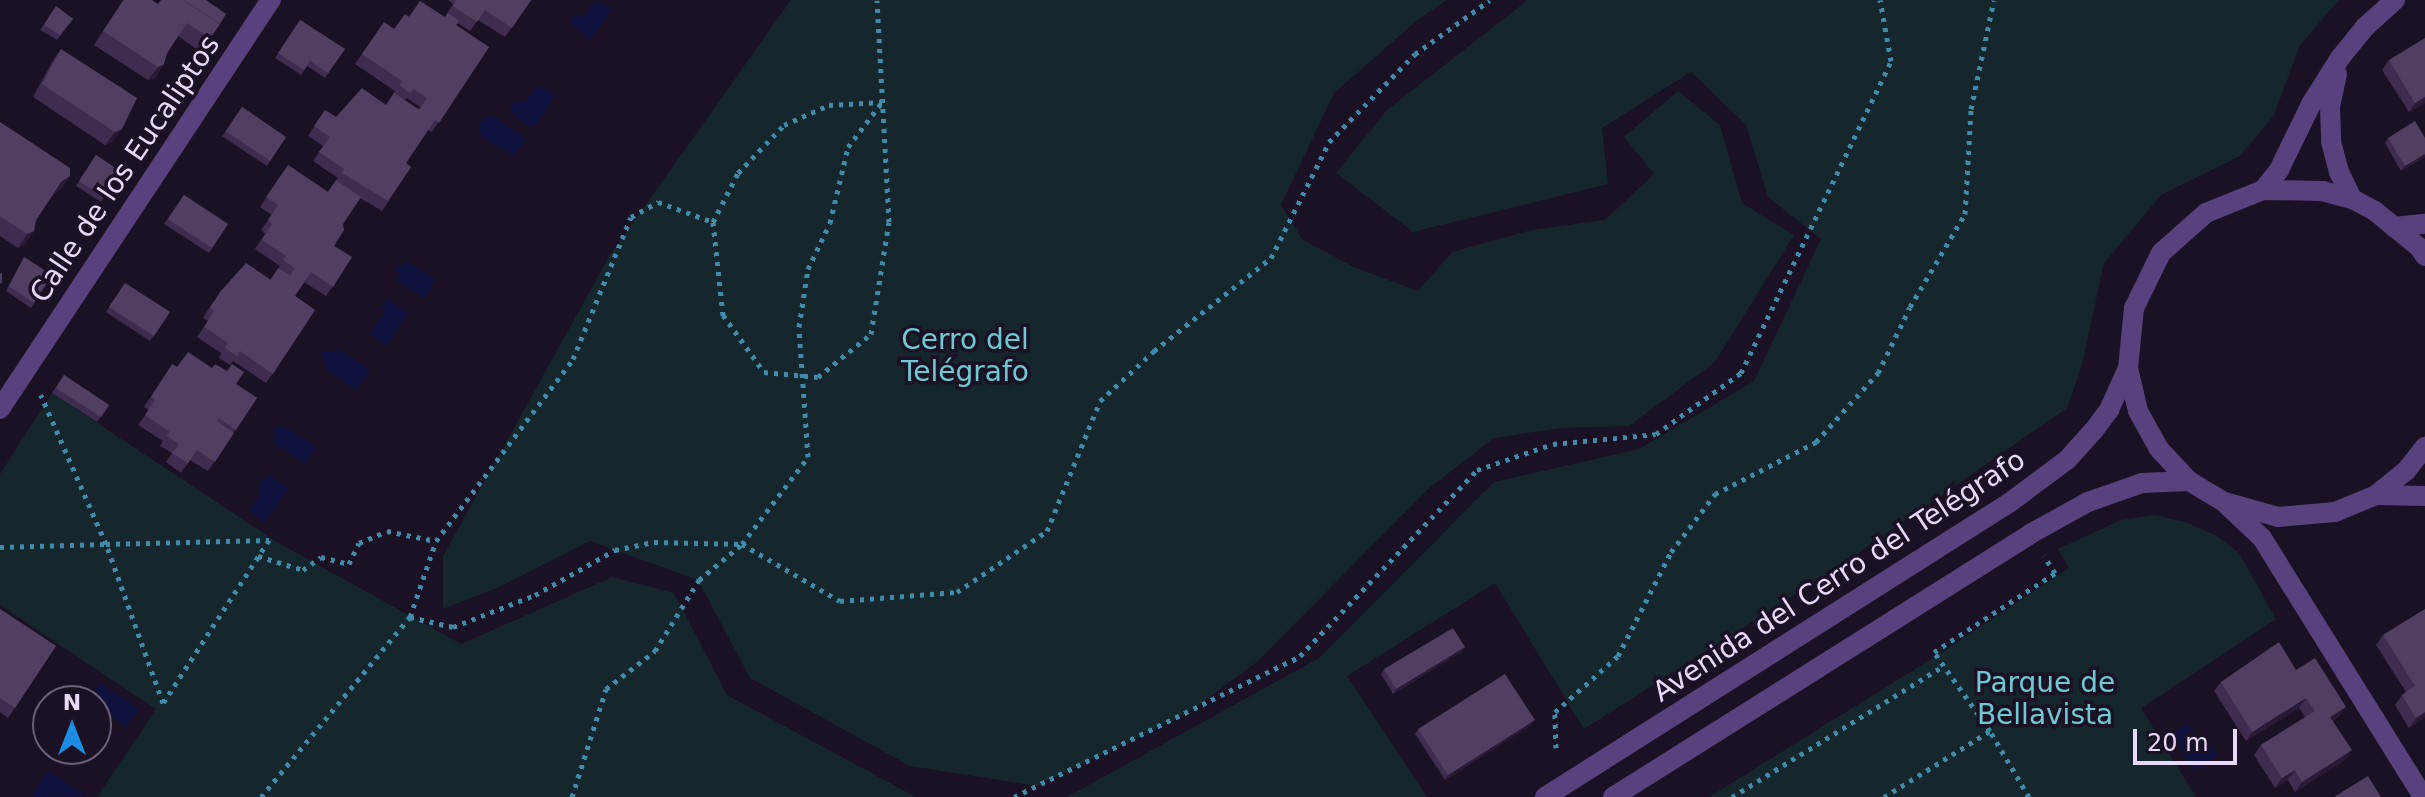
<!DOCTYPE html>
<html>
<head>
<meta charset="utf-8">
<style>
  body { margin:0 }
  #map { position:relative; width:2425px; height:797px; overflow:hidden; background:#1b1124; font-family:"DejaVu Sans",sans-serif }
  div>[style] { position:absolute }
  .green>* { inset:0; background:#15262d }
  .water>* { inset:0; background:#10123e }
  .path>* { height:5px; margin-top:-2.5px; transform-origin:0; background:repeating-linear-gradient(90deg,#3e8ca9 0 4px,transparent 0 10px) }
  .minor>* { height:20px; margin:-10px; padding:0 10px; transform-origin:10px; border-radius:10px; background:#58427d }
  .wall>* { inset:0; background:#3f2d4f }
  .shaded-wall>* { inset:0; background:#291a36 }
  .building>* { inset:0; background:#513f61 }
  span { translate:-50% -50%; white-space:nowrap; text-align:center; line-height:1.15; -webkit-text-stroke:7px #1b1124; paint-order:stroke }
  .street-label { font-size:28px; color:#e8d9fa }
  .park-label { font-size:28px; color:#6dcad2 }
  .north { position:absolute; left:32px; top:685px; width:80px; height:80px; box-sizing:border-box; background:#1b1124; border:2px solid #6d617a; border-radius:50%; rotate:0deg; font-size:22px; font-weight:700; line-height:32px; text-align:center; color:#e8d9fa }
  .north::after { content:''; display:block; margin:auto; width:28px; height:36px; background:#1b8de4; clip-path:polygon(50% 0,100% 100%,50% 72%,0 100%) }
  .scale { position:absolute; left:2133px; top:729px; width:104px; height:36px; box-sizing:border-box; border:4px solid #e8d9fa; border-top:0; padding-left:10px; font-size:24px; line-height:28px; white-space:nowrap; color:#e8d9fa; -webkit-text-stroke:6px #1b1124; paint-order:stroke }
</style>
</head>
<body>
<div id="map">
  <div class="green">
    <div style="clip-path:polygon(791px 0,1447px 0,1420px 18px,1334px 93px,1281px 205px,1303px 240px,1354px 267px,1418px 291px,1452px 252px,1531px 230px,1605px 220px,1654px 174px,1624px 137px,1678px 91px,1720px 125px,1742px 203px,1794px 235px,1715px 362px,1629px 426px,1560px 428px,1494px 438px,1428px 489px,1258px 661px,1185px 715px,1037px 786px,910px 766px,750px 678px,698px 580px,590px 541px,499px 587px,443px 609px,443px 556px,610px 255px)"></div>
    <div style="clip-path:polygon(1528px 0,2339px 0,2300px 45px,2274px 115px,2240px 156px,2161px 195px,2104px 263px,2082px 365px,2067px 408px,1841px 565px,1584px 729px,1495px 583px,1347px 676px,1427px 797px,1067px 797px,1319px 658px,1494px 482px,1639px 449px,1754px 381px,1821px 239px,1768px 197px,1746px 125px,1691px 72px,1602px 128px,1608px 184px,1413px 232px,1336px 173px,1387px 110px)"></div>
    <div style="clip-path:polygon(52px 393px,275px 541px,461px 644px,612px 577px,674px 593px,727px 695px,916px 797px,97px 797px,156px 709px,0 605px,0 474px)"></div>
    <div style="clip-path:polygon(2155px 515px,2188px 523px,2217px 536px,2239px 553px,2276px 619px,2141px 708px,2196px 797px,1709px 797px,1936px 656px,2069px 568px,2058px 549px,2121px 520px)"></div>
  </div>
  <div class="water">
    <div style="clip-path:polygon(595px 0,612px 9px,591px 39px,572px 25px,570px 19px,578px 14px,584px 17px)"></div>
    <div style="clip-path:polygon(536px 87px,548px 89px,554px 97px,539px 122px,530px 127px,511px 112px,510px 107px,514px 101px,525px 101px)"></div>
    <div style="clip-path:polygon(492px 115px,526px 139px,514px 157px,479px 135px,479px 121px)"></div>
    <div style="clip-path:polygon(407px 262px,436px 279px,425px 298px,396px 281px,400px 274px,395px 271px,399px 263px,404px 267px)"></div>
    <div style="clip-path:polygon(387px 299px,408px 313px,387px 346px,369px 334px,385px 311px,380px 308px)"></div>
    <div style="clip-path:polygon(337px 348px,370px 370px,356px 390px,324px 368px,327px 363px,321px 358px,322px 352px,333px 352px)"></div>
    <div style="clip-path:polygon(284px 426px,316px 447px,305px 464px,273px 443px,273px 428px)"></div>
    <div style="clip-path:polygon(269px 475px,289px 488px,265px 522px,249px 511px,260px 494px,259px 483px)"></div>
    <div style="clip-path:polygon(100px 683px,139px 708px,126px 727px,96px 707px,96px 701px,87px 701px)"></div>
    <div style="clip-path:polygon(2188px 723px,2202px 745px,2209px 741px,2217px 755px,2194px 771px,2171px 734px)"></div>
    <div style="clip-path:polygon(48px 771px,88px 796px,34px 797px,33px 792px)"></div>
  </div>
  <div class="path">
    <div style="left:713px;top:222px;width:55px;rotate:-63deg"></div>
    <div style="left:738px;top:173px;width:66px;rotate:-46.2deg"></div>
    <div style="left:784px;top:125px;width:49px;rotate:-24deg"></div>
    <div style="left:829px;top:105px;width:53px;rotate:-3.2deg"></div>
    <div style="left:0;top:547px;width:106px;rotate:-1.6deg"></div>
    <div style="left:106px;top:544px;width:163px;rotate:-1.4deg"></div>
    <div style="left:269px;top:540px;width:194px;rotate:123deg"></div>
    <div style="left:163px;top:703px;width:169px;rotate:-109.7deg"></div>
    <div style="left:106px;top:544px;width:163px;rotate:-113.6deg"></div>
    <div style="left:258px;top:556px;width:47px;rotate:17.3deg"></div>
    <div style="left:303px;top:570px;width:22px;rotate:-36deg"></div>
    <div style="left:321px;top:557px;width:29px;rotate:14deg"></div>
    <div style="left:349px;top:564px;width:23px;rotate:-65deg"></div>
    <div style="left:359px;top:543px;width:30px;rotate:-23deg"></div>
    <div style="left:387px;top:531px;width:50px;rotate:11.5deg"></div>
    <div style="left:410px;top:617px;width:44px;rotate:13.1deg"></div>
    <div style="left:453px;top:627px;width:88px;rotate:-21.3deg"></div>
    <div style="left:535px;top:595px;width:92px;rotate:-29.4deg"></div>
    <div style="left:615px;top:550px;width:40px;rotate:-12deg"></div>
    <div style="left:654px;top:542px;width:88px;rotate:1.3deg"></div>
    <div style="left:742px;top:544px;width:113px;rotate:30.2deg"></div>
    <div style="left:840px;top:601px;width:117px;rotate:-4.4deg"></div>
    <div style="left:957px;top:592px;width:109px;rotate:-34.1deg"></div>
    <div style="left:1047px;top:531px;width:140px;rotate:-67.8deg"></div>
    <div style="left:1100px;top:401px;width:74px;rotate:-42.8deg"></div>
    <div style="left:1154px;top:351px;width:149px;rotate:-38.5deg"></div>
    <div style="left:1271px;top:258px;width:130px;rotate:-63.4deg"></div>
    <div style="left:1329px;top:142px;width:123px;rotate:-45.7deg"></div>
    <div style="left:1415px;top:54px;width:92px;rotate:-35.8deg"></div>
    <div style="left:1556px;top:748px;width:36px;rotate:-92deg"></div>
    <div style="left:1555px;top:712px;width:84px;rotate:-41.6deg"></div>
    <div style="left:1618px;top:656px;width:117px;rotate:-63deg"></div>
    <div style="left:1671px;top:552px;width:73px;rotate:-52.8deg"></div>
    <div style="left:1715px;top:494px;width:114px;rotate:-27.2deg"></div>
    <div style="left:1816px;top:442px;width:93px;rotate:-48.1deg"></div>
    <div style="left:1878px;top:373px;width:73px;rotate:-64.1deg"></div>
    <div style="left:1910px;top:307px;width:108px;rotate:-59.4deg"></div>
    <div style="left:1965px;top:214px;width:105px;rotate:-86.7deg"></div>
    <div style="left:1971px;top:109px;width:111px;rotate:-78.1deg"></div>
    <div style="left:261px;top:797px;width:234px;rotate:-50.4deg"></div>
    <div style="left:410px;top:617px;width:80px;rotate:-71.1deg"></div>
    <div style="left:436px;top:541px;width:228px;rotate:-53deg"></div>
    <div style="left:573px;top:359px;width:153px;rotate:-67.8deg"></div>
    <div style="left:631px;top:217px;width:31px;rotate:-29deg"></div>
    <div style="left:658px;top:202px;width:59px;rotate:20deg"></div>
    <div style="left:713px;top:222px;width:94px;rotate:83.9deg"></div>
    <div style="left:723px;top:315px;width:70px;rotate:54.3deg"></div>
    <div style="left:764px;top:372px;width:54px;rotate:5.3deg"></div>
    <div style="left:818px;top:377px;width:68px;rotate:-39.1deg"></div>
    <div style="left:871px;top:334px;width:113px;rotate:-80.9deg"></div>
    <div style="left:889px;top:222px;width:222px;rotate:-93.1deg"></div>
    <div style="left:572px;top:797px;width:113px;rotate:-72.5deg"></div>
    <div style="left:606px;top:689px;width:62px;rotate:-37.8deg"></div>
    <div style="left:655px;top:651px;width:84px;rotate:-58.2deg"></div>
    <div style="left:699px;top:580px;width:56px;rotate:-39.9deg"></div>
    <div style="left:742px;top:544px;width:109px;rotate:-52.8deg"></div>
    <div style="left:808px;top:457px;width:130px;rotate:-94deg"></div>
    <div style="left:799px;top:327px;width:59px;rotate:-81.2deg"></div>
    <div style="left:808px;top:269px;width:51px;rotate:-64.4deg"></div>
    <div style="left:830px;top:223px;width:78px;rotate:-76.7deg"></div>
    <div style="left:848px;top:147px;width:56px;rotate:-52.9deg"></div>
    <div style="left:1014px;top:797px;width:319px;rotate:-26.2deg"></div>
    <div style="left:1300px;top:656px;width:257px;rotate:-46.4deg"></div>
    <div style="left:1477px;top:470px;width:80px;rotate:-18.9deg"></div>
    <div style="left:1553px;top:444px;width:103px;rotate:-5.5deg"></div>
    <div style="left:1656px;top:434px;width:105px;rotate:-35.7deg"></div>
    <div style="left:1741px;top:373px;width:346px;rotate:-64.3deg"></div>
    <div style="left:1891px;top:61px;width:62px;rotate:-100.2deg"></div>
    <div style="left:1732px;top:797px;width:248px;rotate:-31.8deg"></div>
    <div style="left:1884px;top:797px;width:125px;rotate:-31.9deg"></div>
    <div style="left:2029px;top:797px;width:77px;rotate:-120.6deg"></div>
    <div style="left:1990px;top:731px;width:97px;rotate:-125.3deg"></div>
    <div style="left:1934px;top:652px;width:145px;rotate:-33.1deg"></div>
    <div style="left:2055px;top:573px;width:20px;rotate:-123deg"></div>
  </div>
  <div class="minor">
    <div style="left:2337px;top:74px;width:33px;rotate:102deg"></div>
    <div style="left:2330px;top:106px;width:36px;rotate:88deg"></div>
    <div style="left:2331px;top:142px;width:31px;rotate:75deg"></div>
    <div style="left:2339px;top:172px;width:30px;rotate:64deg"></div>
    <div style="left:2263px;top:190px;width:26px;rotate:-51deg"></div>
    <div style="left:2279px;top:170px;width:73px;rotate:-64.1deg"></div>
    <div style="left:2311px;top:104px;width:54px;rotate:-57.8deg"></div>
    <div style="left:2340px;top:58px;width:38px;rotate:-51deg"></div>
    <div style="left:2364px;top:28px;width:42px;rotate:-42.1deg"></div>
    <div style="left:2394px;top:227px;width:31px;rotate:-6deg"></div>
    <div style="left:2425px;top:256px;width:9px;rotate:-122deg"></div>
    <div style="left:2420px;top:248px;width:58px;rotate:-140.6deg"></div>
    <div style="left:2375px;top:211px;width:26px;rotate:-152deg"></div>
    <div style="left:2352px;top:199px;width:30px;rotate:-165deg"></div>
    <div style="left:2323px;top:191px;width:60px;rotate:-179deg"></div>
    <div style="left:2263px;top:190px;width:61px;rotate:158deg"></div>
    <div style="left:2206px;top:213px;width:60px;rotate:138.4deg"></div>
    <div style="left:2161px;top:253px;width:61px;rotate:116.1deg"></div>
    <div style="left:2134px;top:308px;width:60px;rotate:95.7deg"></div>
    <div style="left:2128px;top:368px;width:44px;rotate:76.9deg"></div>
    <div style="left:2138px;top:411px;width:43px;rotate:61.1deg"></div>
    <div style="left:2159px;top:449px;width:44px;rotate:46.8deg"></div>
    <div style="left:2189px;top:481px;width:41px;rotate:31deg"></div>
    <div style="left:2224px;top:502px;width:56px;rotate:15.5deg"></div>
    <div style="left:2278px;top:517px;width:57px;rotate:-5deg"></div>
    <div style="left:2335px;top:512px;width:44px;rotate:-22.5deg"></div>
    <div style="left:2376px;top:495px;width:38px;rotate:-39deg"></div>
    <div style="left:2406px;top:471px;width:31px;rotate:-52deg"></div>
    <div style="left:0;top:409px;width:491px;rotate:-56.5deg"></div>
    <div style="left:2376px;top:495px;width:49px;rotate:1.2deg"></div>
    <div style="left:2227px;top:505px;width:48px;rotate:43.3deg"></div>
    <div style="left:2262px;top:538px;width:305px;rotate:58.1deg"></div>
    <div style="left:1545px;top:797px;width:549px;rotate:-32.36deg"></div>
    <div style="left:2009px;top:503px;width:72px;rotate:-36.6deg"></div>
    <div style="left:2067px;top:460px;width:40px;rotate:-48deg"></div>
    <div style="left:2094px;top:430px;width:25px;rotate:-53deg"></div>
    <div style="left:2109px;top:410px;width:46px;rotate:-65.7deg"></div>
    <div style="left:1613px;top:797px;width:493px;rotate:-32.2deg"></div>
    <div style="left:2030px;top:534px;width:66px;rotate:-28.9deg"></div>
    <div style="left:2088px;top:502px;width:57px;rotate:-19.4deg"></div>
    <div style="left:2142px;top:483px;width:47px;rotate:-2.4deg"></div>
  </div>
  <div class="wall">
    <div style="clip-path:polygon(123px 0,158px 4px,220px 24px,201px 52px,178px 36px,167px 53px,164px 64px,155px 78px,148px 80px,94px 45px)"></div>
    <div style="clip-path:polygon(evenodd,448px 0,531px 0,505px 37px,478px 20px,470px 31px,458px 23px,456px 25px,489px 47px,432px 132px,428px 130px,406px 163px,411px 167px,382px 211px,360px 198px,343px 224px,334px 246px,352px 257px,326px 296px,304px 282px,295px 296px,315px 310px,266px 383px,233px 361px,230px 365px,219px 358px,221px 353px,197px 337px,208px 321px,203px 318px,213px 302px,270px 280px,280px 266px,255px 249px,265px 234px,261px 230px,272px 215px,260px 207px,288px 165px,328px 192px,338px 178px,313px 161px,323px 146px,308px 136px,325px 110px,336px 117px,386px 105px,395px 91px,355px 64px,384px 22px,394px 29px,409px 16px,445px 17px,453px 4px,448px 0,407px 98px,420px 107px,419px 109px,405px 100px,407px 98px)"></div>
    <div style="clip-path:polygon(56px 6px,73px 19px,57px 40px,40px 30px)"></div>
    <div style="clip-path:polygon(300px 20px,345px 49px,325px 78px,307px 66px,301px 75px,275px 58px)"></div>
    <div style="clip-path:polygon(61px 49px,122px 129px,112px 142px,105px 145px,33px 97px,52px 62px)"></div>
    <div style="clip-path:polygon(2389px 60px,2425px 103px,2409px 112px,2382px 70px)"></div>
    <div style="clip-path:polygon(242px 107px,286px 137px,267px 166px,222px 136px)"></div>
    <div style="clip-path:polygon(0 122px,70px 176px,61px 189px,53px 195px,36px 220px,34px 231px,24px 245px,18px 248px,0 236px)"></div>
    <div style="clip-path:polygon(2388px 138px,2425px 138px,2425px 157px,2401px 171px,2385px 143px)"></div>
    <div style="clip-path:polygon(96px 155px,121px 172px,101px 202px,76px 186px)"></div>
    <div style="clip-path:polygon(184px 195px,228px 224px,209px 253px,164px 224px)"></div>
    <div style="clip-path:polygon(24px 257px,52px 275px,31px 308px,6px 291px)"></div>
    <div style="clip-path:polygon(125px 283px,170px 312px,150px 341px,106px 312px)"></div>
    <div style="clip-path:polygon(177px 367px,236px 384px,257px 398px,208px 471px,190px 460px,181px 473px,166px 462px,172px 453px,160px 446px,163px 441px,138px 425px,149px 410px,144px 407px,166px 374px)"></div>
    <div style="clip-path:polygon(64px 375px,109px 405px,97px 422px,52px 393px)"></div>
    <div style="clip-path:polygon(0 609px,56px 646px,8px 718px,0 712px)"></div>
    <div style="clip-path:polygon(2425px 609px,2425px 717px,2409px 728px,2395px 705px,2402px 695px,2406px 692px,2376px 645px,2383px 635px)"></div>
    <div style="clip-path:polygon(1465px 647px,1461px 652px,1393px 694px,1381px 674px,1384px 669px)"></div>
    <div style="clip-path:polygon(2296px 670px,2339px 716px,2333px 721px,2345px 760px,2295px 792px,2288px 780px,2275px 788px,2254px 755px,2261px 745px,2305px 717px,2299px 708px,2246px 741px,2214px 691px,2221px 682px)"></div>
    <div style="clip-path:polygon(1531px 725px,1445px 780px,1415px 734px,1418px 729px)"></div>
  </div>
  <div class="shaded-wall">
    <div style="clip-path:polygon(164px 64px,155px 78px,148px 80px,158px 67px)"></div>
    <div style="clip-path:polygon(2425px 97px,2425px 103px,2409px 112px,2415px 103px)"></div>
    <div style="clip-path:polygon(122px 129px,112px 142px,105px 145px,115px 132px)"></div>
    <div style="clip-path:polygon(2425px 154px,2425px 157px,2401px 171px,2405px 166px)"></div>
    <div style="clip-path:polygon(70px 176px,61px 189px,52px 196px,61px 182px)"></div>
    <div style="clip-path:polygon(34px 231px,24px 245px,18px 248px,27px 234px)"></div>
    <div style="clip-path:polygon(1465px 647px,1461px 652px,1393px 694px,1396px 689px)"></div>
    <div style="clip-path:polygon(2306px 698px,2299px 708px,2246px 741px,2252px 732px)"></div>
    <div style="clip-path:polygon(2346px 707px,2339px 716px,2323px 726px,2330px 717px)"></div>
    <div style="clip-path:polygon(2425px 712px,2425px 717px,2409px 728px,2416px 718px)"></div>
    <div style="clip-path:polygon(1535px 720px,1531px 725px,1445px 780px,1448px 775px)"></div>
    <div style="clip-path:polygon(2352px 750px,2345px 760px,2295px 792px,2302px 782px)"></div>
    <div style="clip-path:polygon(2295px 770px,2288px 780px,2275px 788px,2282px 778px)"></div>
  </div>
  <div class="building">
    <div style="clip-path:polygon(124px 0,152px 0,158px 4px,161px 0,183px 0,220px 24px,210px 38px,187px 23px,167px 53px,164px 64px,158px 67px,103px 31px)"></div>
    <div style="clip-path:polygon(183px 0,206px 0,226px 14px,220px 24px)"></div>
    <div style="clip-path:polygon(456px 0,531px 0,512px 28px,485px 10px,477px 22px,453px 6px)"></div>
    <div style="clip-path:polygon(420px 1px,445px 17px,448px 13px,459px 21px,456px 25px,489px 47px,439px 123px,435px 120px,406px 163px,411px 167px,388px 201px,342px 173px,344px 169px,319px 152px,330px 137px,314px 126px,325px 110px,336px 117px,362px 88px,386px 105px,394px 93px,419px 110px,427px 98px,414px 89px,410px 93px,399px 85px,402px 81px,362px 54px,384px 22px,394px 29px,405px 14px,409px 17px)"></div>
    <div style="clip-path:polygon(56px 6px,73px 19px,60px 35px,44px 25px)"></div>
    <div style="clip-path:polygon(300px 20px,345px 49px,328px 73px,310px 61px,304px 70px,278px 53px)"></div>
    <div style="clip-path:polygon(2425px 38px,2425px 97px,2415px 103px,2389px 60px)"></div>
    <div style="clip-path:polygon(61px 49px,137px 98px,122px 129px,115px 132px,42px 84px)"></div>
    <div style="clip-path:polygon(242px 107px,286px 137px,270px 161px,226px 131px)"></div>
    <div style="clip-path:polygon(2415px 121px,2425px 138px,2425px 154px,2405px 166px,2388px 138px)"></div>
    <div style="clip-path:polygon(0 122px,70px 168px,70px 176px,61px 182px,36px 220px,34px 231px,27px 234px,0 216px)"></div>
    <div style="clip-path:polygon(96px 155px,121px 172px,104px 197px,79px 181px)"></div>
    <div style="clip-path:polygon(288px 165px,328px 192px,336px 180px,361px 197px,343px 224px,344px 230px,334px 246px,352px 257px,333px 287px,311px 272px,295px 296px,315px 310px,273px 374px,240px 351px,237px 356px,225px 348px,228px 343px,204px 327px,214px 311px,210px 308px,220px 292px,246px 263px,271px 280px,278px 268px,290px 275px,295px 268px,283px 260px,286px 256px,262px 240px,272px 224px,268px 220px,278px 205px,266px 197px)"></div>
    <div style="clip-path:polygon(184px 195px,228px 224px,212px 248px,168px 219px)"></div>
    <div style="clip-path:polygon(24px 257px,52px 275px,34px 303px,9px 286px)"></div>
    <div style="clip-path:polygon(0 273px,2px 274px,2px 282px,0 284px)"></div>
    <div style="clip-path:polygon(125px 283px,170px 312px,154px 336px,109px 307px)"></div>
    <div style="clip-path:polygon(188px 352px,212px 368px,215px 364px,227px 371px,232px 364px,244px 372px,236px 384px,257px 398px,236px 430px,219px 418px,217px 421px,234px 433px,215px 462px,197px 450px,188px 463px,172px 453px,179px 444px,167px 436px,170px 432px,145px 415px,155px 400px,151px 397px,172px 364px,177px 367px)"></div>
    <div style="clip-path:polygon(64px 375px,109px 405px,101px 417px,56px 388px)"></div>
    <div style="clip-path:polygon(0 609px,56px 646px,15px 708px,0 698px)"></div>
    <div style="clip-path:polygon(2425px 609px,2425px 712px,2416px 718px,2402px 695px,2415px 686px,2383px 635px)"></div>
    <div style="clip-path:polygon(1453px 628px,1465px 647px,1396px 689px,1384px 669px)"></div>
    <div style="clip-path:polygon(2279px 642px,2296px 670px,2315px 658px,2346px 707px,2330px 717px,2352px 750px,2302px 782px,2295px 770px,2282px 778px,2261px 745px,2315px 711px,2306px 698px,2252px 732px,2221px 682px)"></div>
    <div style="clip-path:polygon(1505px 674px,1535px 720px,1448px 775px,1418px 729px)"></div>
    <div style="clip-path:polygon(2368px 776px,2381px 797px,2334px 797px)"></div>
  </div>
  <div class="street-label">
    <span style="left:125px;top:169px;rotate:-56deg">Calle de los Eucaliptos</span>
    <span style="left:1839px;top:576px;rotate:-33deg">Avenida del Cerro del Telégrafo</span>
  </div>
  <div class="park-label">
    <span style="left:965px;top:356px">Cerro del<br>Telégrafo</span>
    <span style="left:2045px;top:699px">Parque de<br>Bellavista</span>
  </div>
  <div class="north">N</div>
  <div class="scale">20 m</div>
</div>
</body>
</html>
